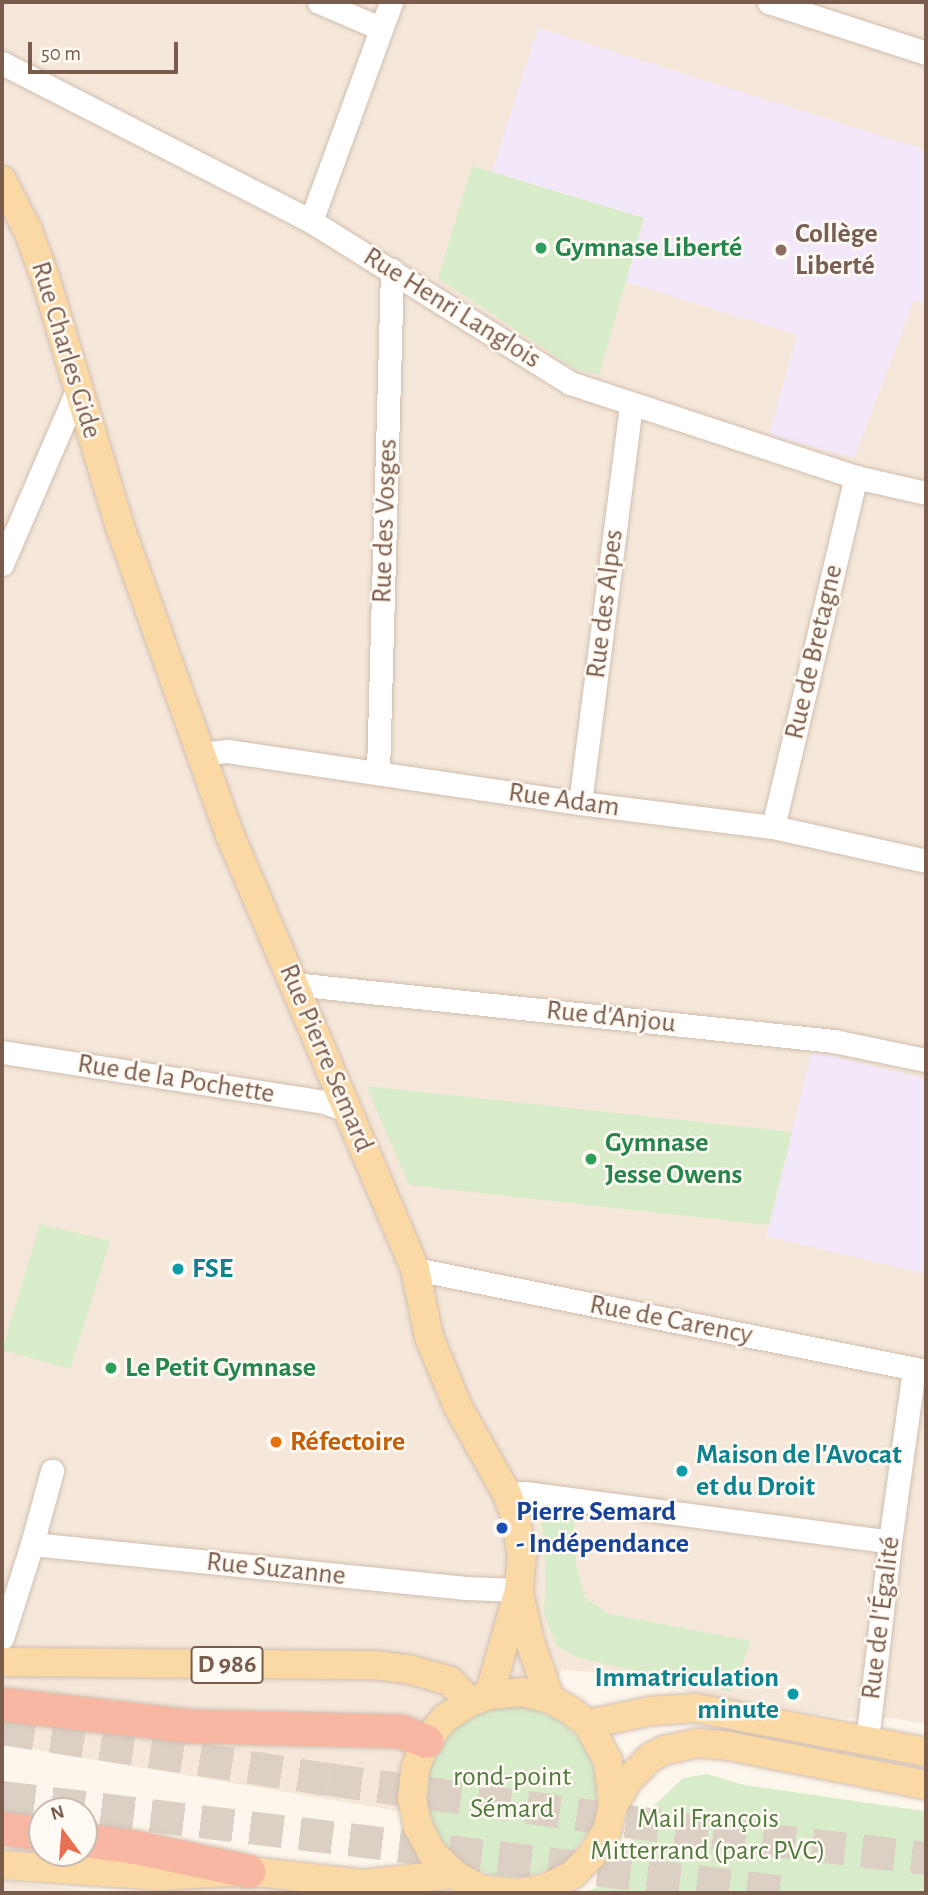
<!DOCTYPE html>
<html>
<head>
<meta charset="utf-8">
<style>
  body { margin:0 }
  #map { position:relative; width:928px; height:1895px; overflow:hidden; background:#fdf6ec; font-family:"Alegreya Sans",sans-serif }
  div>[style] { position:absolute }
  .residential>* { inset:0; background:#f5e8da }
  .education>* { inset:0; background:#f3e8fa }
  .green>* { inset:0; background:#d8ecc9 }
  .round { border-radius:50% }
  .highway-tunnel>* { height:33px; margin-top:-16.5px; transform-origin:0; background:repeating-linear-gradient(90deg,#dcd0c4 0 33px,transparent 0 50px) }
  .roads { filter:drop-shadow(0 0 2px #d1beb0) drop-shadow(0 0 2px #d1beb0) }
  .minor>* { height:23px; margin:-11.5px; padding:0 11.5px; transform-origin:11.5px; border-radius:11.5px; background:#fff }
  .major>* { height:28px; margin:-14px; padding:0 14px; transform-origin:14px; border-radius:14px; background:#fbd9a5 }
  .highway>* { height:33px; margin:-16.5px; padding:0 16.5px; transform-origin:16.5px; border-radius:16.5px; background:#f7b7a3 }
  .dots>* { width:19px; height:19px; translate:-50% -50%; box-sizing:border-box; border:4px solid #fffaf3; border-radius:50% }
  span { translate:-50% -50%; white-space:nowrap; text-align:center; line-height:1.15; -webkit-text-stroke:5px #fffaf3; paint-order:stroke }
  .shield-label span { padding:2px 5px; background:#fffaf3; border:2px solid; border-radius:5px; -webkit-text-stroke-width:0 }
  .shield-label { font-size:26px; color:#7a5c4d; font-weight:700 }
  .education-label { font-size:28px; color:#785e54; font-weight:700 }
  .left { translate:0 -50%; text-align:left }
  .leisure-label { font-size:28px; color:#27864d; font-weight:700 }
  .street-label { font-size:28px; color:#7a5c4d }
  .culture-label { font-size:28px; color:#0d838f; font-weight:700 }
  .right { translate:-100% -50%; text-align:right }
  .food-label { font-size:28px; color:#c56008; font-weight:700 }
  .transit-label { font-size:28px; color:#164399; font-weight:700 }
  .park-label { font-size:28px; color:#537a41 }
  .frame { position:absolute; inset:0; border:4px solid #7a5c4d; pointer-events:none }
  .north { position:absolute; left:28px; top:1797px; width:70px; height:70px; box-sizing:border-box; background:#fffaf3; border:2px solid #cabbb1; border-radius:50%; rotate:344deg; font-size:19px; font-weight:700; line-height:28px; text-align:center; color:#7a5c4d }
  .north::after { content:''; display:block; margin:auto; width:24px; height:32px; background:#e76f51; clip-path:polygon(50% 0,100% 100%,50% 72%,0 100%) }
  .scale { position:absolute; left:28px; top:42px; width:150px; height:32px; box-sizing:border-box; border:4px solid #7a5c4d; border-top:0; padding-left:9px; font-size:21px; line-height:24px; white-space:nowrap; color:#7a5c4d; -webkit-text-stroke:5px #fffaf3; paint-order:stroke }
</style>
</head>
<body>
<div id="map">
  <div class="residential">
    <div style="clip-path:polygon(2px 2px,926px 2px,926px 1724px,893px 1718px,847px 1718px,719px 1698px,605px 1673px,562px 1670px,480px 1825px,2px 1744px)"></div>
    <div style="clip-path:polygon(2px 1881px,111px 1893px,2px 1893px)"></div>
    <div style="clip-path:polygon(242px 1883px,338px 1893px,144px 1893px)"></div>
  </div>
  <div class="education">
    <div style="clip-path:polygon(538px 28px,926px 150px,926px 303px,914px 300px,854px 458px,769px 435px,797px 335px,626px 282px,644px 218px,492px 172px)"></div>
    <div style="clip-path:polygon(812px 1051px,926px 1079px,926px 1274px,766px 1236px)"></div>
  </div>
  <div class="green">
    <div style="clip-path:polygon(472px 166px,644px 218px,599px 375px,575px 369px,438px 278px)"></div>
    <div style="clip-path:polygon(366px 1086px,792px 1132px,769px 1225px,409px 1185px)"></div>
    <div style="clip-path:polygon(40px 1224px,110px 1241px,70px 1369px,2px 1350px)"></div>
    <div style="clip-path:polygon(550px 1512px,574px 1516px,576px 1566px,585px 1598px,609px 1614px,751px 1641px,732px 1692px,579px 1658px,557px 1646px,544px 1615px,546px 1574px,542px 1524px)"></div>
    <div class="round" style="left:427px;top:1707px;width:170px;height:170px"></div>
    <div style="clip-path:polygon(707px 1774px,744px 1785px,924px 1811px,926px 1893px,583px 1893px,611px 1882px,641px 1818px,683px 1778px)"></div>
  </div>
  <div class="highway-tunnel">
    <div style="left:2px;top:1728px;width:331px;rotate:8.9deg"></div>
    <div style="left:329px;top:1779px;width:388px;rotate:8deg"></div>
    <div style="left:713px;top:1833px;width:214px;rotate:6.7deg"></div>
    <div style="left:2px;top:1797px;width:797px;rotate:6.92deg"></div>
  </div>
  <div class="roads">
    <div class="minor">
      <div style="left:319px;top:2px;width:66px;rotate:23.1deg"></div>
      <div style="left:769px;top:2px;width:165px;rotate:18deg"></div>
      <div style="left:2px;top:63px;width:347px;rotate:27.1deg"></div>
      <div style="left:311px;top:221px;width:305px;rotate:32deg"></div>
      <div style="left:570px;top:383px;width:301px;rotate:18.2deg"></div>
      <div style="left:856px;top:477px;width:72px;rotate:12.9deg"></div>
      <div style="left:311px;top:221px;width:233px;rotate:-69.9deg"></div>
      <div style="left:2px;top:564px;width:192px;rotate:-66.6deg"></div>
      <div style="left:201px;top:754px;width:26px;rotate:-7deg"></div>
      <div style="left:227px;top:751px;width:357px;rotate:8.4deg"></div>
      <div style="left:580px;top:803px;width:194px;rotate:7.1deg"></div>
      <div style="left:773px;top:827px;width:157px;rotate:12.5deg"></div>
      <div style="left:378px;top:772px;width:502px;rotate:-88.4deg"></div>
      <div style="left:580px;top:803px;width:401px;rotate:-82.7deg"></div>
      <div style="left:773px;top:827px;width:360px;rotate:-76.7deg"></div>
      <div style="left:294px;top:984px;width:543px;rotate:6.03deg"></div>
      <div style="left:834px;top:1041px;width:94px;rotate:11.7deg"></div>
      <div style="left:2px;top:1052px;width:326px;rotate:8.8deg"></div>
      <div style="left:324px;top:1102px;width:27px;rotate:20deg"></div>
      <div style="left:415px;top:1269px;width:521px;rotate:11.29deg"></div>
      <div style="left:507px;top:1494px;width:18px;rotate:-3deg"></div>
      <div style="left:525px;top:1493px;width:368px;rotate:7.6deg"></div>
      <div style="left:32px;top:1544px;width:436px;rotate:5.8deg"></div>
      <div style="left:466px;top:1588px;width:53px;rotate:2.2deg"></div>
      <div style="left:2px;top:1638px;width:99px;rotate:-72.3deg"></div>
      <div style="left:32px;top:1544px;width:76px;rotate:-74.7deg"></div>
      <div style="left:867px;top:1741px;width:200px;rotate:-83.4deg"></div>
      <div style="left:890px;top:1542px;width:175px;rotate:-82.1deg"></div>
    </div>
    <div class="major">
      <div style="left:2px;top:180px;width:57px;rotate:63deg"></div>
      <div style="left:28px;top:231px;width:49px;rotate:69.7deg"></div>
      <div style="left:45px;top:277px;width:258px;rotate:73.3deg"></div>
      <div style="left:119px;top:524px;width:330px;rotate:70.4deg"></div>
      <div style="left:230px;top:835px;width:472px;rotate:66.9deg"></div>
      <div style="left:415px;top:1269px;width:69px;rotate:78.4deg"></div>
      <div style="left:429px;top:1337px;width:76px;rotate:67.5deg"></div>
      <div style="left:458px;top:1407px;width:100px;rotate:60.6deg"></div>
      <div style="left:507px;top:1494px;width:23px;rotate:70deg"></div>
      <div style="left:515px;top:1516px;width:40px;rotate:80deg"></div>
      <div style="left:522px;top:1555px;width:35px;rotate:95deg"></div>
      <div style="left:519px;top:1590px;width:109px;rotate:105.9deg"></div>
      <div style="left:520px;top:1598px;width:45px;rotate:77.2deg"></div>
      <div style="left:530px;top:1642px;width:60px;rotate:70.7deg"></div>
      <div style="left:2px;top:1662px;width:373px;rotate:0.5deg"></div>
      <div style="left:375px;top:1665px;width:33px;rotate:7deg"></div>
      <div style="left:408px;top:1669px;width:44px;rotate:15.9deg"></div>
      <div style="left:450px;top:1681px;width:29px;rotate:46deg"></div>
      <div style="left:588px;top:1724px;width:64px;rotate:-11.7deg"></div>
      <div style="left:651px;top:1711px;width:44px;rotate:-3.9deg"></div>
      <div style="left:695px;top:1708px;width:235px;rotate:10.8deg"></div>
      <div style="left:613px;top:1806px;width:30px;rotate:-60deg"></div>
      <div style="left:628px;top:1780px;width:33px;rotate:-45deg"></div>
      <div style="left:651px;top:1757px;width:16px;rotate:-27deg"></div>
      <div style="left:665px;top:1750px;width:33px;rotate:-12deg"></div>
      <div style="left:697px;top:1743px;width:32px;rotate:5deg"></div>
      <div style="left:729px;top:1746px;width:201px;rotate:11.2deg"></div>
      <div style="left:2px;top:1865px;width:156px;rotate:4deg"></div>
      <div style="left:158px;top:1876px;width:90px;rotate:-3.2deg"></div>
      <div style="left:248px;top:1871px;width:116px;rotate:6.4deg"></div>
      <div style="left:363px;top:1884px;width:92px;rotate:-6.3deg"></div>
      <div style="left:517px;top:1893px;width:37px;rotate:-174deg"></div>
      <div style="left:480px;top:1889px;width:30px;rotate:-150deg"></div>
      <div style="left:454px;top:1874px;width:30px;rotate:-136deg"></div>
      <div style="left:432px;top:1853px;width:30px;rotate:-118deg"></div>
      <div style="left:418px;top:1827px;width:29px;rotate:-102deg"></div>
      <div style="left:412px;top:1799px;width:30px;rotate:-84deg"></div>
      <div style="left:415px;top:1769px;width:30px;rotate:-69deg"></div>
      <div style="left:426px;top:1741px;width:30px;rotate:-50deg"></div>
      <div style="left:445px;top:1718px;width:30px;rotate:-33deg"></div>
      <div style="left:470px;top:1702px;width:20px;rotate:-20deg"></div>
      <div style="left:489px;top:1695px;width:33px;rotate:-5deg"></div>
      <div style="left:522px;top:1692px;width:29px;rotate:14deg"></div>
      <div style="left:550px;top:1699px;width:23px;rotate:29deg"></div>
      <div style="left:570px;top:1710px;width:23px;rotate:38deg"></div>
      <div style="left:588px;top:1724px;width:42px;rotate:61.6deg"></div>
      <div style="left:608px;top:1761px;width:45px;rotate:83.7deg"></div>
      <div style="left:613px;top:1806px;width:25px;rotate:104deg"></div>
      <div style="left:607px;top:1830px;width:29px;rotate:121deg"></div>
      <div style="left:592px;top:1855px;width:28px;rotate:135deg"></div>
      <div style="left:572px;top:1875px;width:29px;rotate:153deg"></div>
      <div style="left:546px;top:1888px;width:27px;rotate:170deg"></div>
    </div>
    <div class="highway">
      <div style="left:2px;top:1704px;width:190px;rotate:6.6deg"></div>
      <div style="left:191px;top:1726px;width:209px;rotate:1.4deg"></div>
      <div style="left:400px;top:1731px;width:28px;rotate:21deg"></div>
      <div style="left:2px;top:1828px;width:40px;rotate:8.5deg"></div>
      <div style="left:84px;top:1840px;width:51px;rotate:7.8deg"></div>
      <div style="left:135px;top:1847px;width:116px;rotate:12deg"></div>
    </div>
  </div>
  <div class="dots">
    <div style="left:541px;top:248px;background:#2e9e5b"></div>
    <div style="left:781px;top:250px;background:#8d6e63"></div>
    <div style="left:591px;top:1159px;background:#2e9e5b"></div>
    <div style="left:178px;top:1269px;background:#0f9aa8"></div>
    <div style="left:111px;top:1368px;background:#2e9e5b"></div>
    <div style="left:276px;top:1442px;background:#e8710a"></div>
    <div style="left:682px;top:1471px;background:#0f9aa8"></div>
    <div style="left:502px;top:1528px;background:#1a4fb4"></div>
    <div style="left:793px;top:1694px;background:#0f9aa8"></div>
  </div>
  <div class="shield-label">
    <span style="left:227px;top:1665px">D 986</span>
  </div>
  <div class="education-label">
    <span class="left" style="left:795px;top:250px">Collège<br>Liberté</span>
  </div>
  <div class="leisure-label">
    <span class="left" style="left:555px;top:248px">Gymnase Liberté</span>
    <span class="left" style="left:605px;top:1159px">Gymnase<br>Jesse Owens</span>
    <span class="left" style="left:125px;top:1368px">Le Petit Gymnase</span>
  </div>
  <div class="street-label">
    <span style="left:452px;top:308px;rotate:32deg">Rue Henri Langlois</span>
    <span style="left:66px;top:350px;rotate:73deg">Rue Charles Gide</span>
    <span style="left:385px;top:521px;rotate:-88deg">Rue des Vosges</span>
    <span style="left:605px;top:604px;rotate:-83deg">Rue des Alpes</span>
    <span style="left:814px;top:652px;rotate:-77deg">Rue de Bretagne</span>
    <span style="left:564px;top:800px;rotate:8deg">Rue Adam</span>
    <span style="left:611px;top:1017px;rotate:6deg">Rue d'Anjou</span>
    <span style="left:326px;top:1058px;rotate:67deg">Rue Pierre Semard</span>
    <span style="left:176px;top:1079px;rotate:9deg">Rue de la Pochette</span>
    <span style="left:671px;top:1320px;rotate:11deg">Rue de Carency</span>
    <span style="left:276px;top:1569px;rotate:6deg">Rue Suzanne</span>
    <span style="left:881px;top:1618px;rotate:-83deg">Rue de l'Égalité</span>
  </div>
  <div class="culture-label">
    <span class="left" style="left:192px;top:1269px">FSE</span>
    <span class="left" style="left:696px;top:1471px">Maison de l'Avocat<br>et du Droit</span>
    <span class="right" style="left:779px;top:1694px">Immatriculation<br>minute</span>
  </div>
  <div class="food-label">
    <span class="left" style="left:290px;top:1442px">Réfectoire</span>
  </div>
  <div class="transit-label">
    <span class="left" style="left:516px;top:1528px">Pierre Semard<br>- Indépendance</span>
  </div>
  <div class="park-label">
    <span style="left:512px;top:1793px">rond-point<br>Sémard</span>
    <span style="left:708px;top:1835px">Mail François<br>Mitterrand (parc PVC)</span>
  </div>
  <div class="frame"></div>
  <div class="north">N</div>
  <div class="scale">50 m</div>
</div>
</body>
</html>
